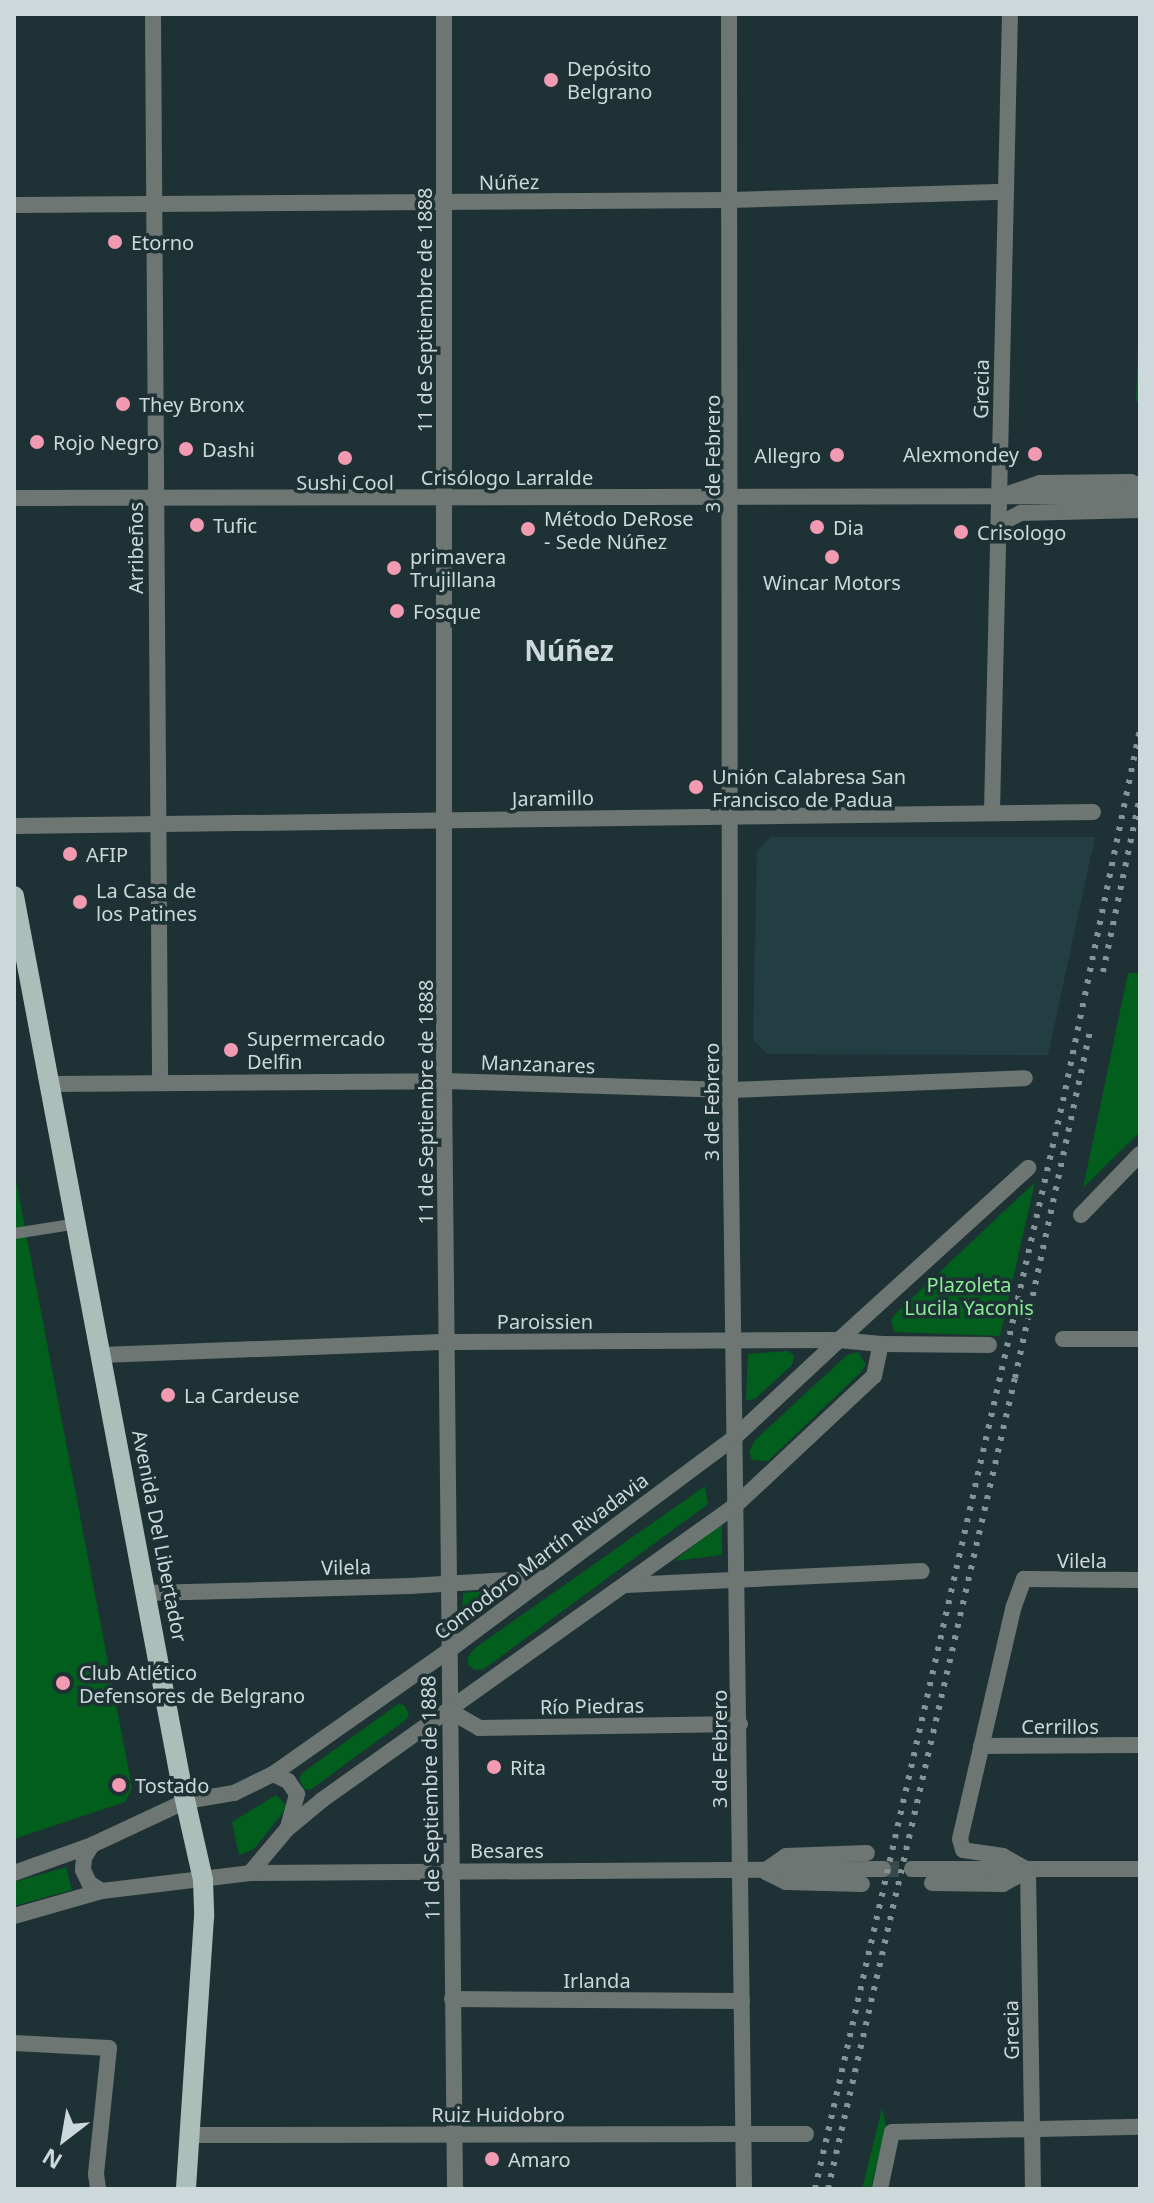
<!DOCTYPE html>
<html>
<head>
<meta charset="utf-8">
<style>
  body { margin:0 }
  #map { position:relative; width:1154px; height:2203px; overflow:hidden; background:#1e3134; font-family:"Noto Sans",sans-serif }
  div>[style] { position:absolute }
  .built>* { inset:0; background:#233e42 }
  .green>* { inset:0; background:#025e1d }
  .minor-tunnel>* { height:16px; margin-top:-8px; transform-origin:0; background:repeating-linear-gradient(90deg,#384a4d 0 16px,transparent 0 24px) }
  .service>* { height:11px; margin:-5.5px; padding:0 5.5px; transform-origin:5.5px; border-radius:5.5px; background:#6d7673 }
  .pedestrian>* { height:16px; margin:-8px; padding:0 8px; transform-origin:8px; border-radius:8px; background:#6d7673 }
  .minor>* { height:16px; margin:-8px; padding:0 8px; transform-origin:8px; border-radius:8px; background:#6d7673 }
  .tertiary>* { height:16px; margin:-8px; padding:0 8px; transform-origin:8px; border-radius:8px; background:#6d7673 }
  .primary>* { height:20px; margin:-10px; padding:0 10px; transform-origin:10px; border-radius:10px; background:#acbeba }
  .rail>* { height:6px; margin-top:-3px; transform-origin:0; background:repeating-linear-gradient(90deg,#859496 0 4px,transparent 0 12px) }
  .dots>* { width:22px; height:22px; translate:-50% -50%; box-sizing:border-box; border:4px solid #1e3134; border-radius:50% }
  span { translate:-50% -50%; white-space:nowrap; text-align:center; line-height:1.15; -webkit-text-stroke:7px #1e3134; paint-order:stroke }
  .poi-label { font-size:20px; color:#ccd8d9 }
  .left { translate:0 -50%; text-align:left }
  .right { translate:-100% -50%; text-align:right }
  .street-label { font-size:20px; color:#ccd8d9 }
  .park-label { font-size:20px; color:#89ee94 }
  .district-label { font-size:28px; color:#ccd8d9; font-weight:700 }
  .frame { position:absolute; inset:0; border:16px solid #ccd8d9; pointer-events:none }
  .north { position:absolute; left:24px; top:2099px; width:80px; height:80px; -webkit-text-stroke:6px #1e3134; paint-order:stroke; rotate:211deg; font-size:22px; font-weight:700; line-height:32px; text-align:center; color:#ccd8d9 }
  .north::after { content:''; display:block; margin:auto; width:28px; height:36px; background:#ccd8d9; clip-path:polygon(50% 0,100% 100%,50% 72%,0 100%) }
</style>
</head>
<body>
<div id="map">
  <div class="built">
    <div style="clip-path:polygon(771px 837px,1095px 837px,1048px 1055px,767px 1054px,753px 1040px,757px 851px)"></div>
  </div>
  <div class="green">
    <div style="clip-path:polygon(1140px 281px,1140px 401px,1136px 401px)"></div>
    <div style="clip-path:polygon(1128px 973px,1140px 973px,1140px 1132px,1083px 1188px)"></div>
    <div style="clip-path:polygon(14px 1170px,132px 1788px,125px 1802px,14px 1839px)"></div>
    <div style="clip-path:polygon(1035px 1182px,1000px 1336px,894px 1332px,891px 1320px,896px 1313px)"></div>
    <div style="clip-path:polygon(788px 1351px,794px 1355px,792px 1365px,755px 1399px,746px 1400px,748px 1354px)"></div>
    <div style="clip-path:polygon(858px 1352px,866px 1365px,861px 1372px,768px 1461px,752px 1460px,749px 1452px,755px 1440px,847px 1355px)"></div>
    <div style="clip-path:polygon(705px 1486px,708px 1504px,484px 1669px,475px 1670px,468px 1665px,468px 1657px,475px 1648px)"></div>
    <div style="clip-path:polygon(722px 1523px,722px 1555px,674px 1561px)"></div>
    <div style="clip-path:polygon(509px 1589px,461px 1627px,463px 1593px)"></div>
    <div style="clip-path:polygon(398px 1704px,404px 1705px,409px 1714px,407px 1719px,310px 1790px,304px 1789px,299px 1778px,302px 1773px)"></div>
    <div style="clip-path:polygon(276px 1795px,286px 1805px,285px 1810px,254px 1849px,239px 1855px,232px 1822px)"></div>
    <div style="clip-path:polygon(66px 1867px,72px 1890px,14px 1906px,14px 1882px)"></div>
    <div style="clip-path:polygon(882px 2108px,886px 2124px,871px 2189px,862px 2189px)"></div>
  </div>
  <div class="minor-tunnel">
    <div style="left:883px;top:1869px;width:29px"></div>
  </div>
  <div class="service">
    <div style="left:14px;top:1233px;width:64px;rotate:-9deg"></div>
  </div>
  <div class="pedestrian">
    <div style="left:14px;top:2043px;width:95px;rotate:3deg"></div>
    <div style="left:109px;top:2048px;width:127px;rotate:95.9deg"></div>
    <div style="left:96px;top:2174px;width:15px;rotate:82deg"></div>
  </div>
  <div class="minor">
    <div style="left:153px;top:14px;width:1068px;rotate:89.62deg"></div>
    <div style="left:444px;top:14px;width:1067px;rotate:90deg"></div>
    <div style="left:444px;top:1081px;width:1108px;rotate:89.43deg"></div>
    <div style="left:729px;top:14px;width:1076px;rotate:89.95deg"></div>
    <div style="left:730px;top:1090px;width:1099px;rotate:89.27deg"></div>
    <div style="left:14px;top:205px;width:717px;rotate:-0.4deg"></div>
    <div style="left:731px;top:200px;width:274px;rotate:-1.7deg"></div>
    <div style="left:1005px;top:495px;width:37px;rotate:-19deg"></div>
    <div style="left:1040px;top:483px;width:91px;rotate:-0.6deg"></div>
    <div style="left:1131px;top:482px;width:10px;rotate:24deg"></div>
    <div style="left:999px;top:533px;width:15px;rotate:-58deg"></div>
    <div style="left:1007px;top:520px;width:16px;rotate:-27deg"></div>
    <div style="left:1021px;top:513px;width:119px;rotate:-1.4deg"></div>
    <div style="left:992px;top:812px;width:798px;rotate:-88.71deg"></div>
    <div style="left:14px;top:826px;width:1079px;rotate:-0.74deg"></div>
    <div style="left:50px;top:1084px;width:394px;rotate:-0.4deg"></div>
    <div style="left:444px;top:1081px;width:286px;rotate:1.8deg"></div>
    <div style="left:730px;top:1090px;width:295px;rotate:-2.3deg"></div>
    <div style="left:1081px;top:1215px;width:85px;rotate:-46deg"></div>
    <div style="left:1063px;top:1339px;width:77px"></div>
    <div style="left:839px;top:1340px;width:256px;rotate:-42.3deg"></div>
    <div style="left:102px;top:1355px;width:346px;rotate:-2.2deg"></div>
    <div style="left:448px;top:1342px;width:391px;rotate:-0.3deg"></div>
    <div style="left:839px;top:1340px;width:42px;rotate:5.4deg"></div>
    <div style="left:881px;top:1344px;width:108px;rotate:0.5deg"></div>
    <div style="left:626px;top:1585px;width:296px;rotate:-2.7deg"></div>
    <div style="left:147px;top:1593px;width:263px;rotate:-1.5deg"></div>
    <div style="left:410px;top:1586px;width:135px;rotate:-3.4deg"></div>
    <div style="left:450px;top:1711px;width:34px;rotate:30deg"></div>
    <div style="left:479px;top:1728px;width:261px;rotate:-0.9deg"></div>
    <div style="left:981px;top:1746px;width:159px;rotate:-0.4deg"></div>
    <div style="left:912px;top:1869px;width:228px"></div>
    <div style="left:766px;top:1870px;width:24px;rotate:-35deg"></div>
    <div style="left:786px;top:1856px;width:81px;rotate:-2.1deg"></div>
    <div style="left:1028px;top:1870px;width:29px;rotate:-151deg"></div>
    <div style="left:1003px;top:1856px;width:40px;rotate:-171.5deg"></div>
    <div style="left:963px;top:1850px;width:11px;rotate:-105deg"></div>
    <div style="left:960px;top:1839px;width:239px;rotate:-77deg"></div>
    <div style="left:1014px;top:1606px;width:29px;rotate:-70deg"></div>
    <div style="left:1024px;top:1579px;width:116px;rotate:0.5deg"></div>
    <div style="left:1028px;top:1870px;width:319px;rotate:89.1deg"></div>
    <div style="left:766px;top:1872px;width:22px;rotate:27deg"></div>
    <div style="left:786px;top:1882px;width:76px;rotate:1.5deg"></div>
    <div style="left:250px;top:1873px;width:633px;rotate:-0.36deg"></div>
    <div style="left:932px;top:1883px;width:71px;rotate:0.8deg"></div>
    <div style="left:1003px;top:1884px;width:26px;rotate:-29deg"></div>
    <div style="left:452px;top:1999px;width:290px;rotate:0.4deg"></div>
    <div style="left:190px;top:2135px;width:616px;rotate:-0.09deg"></div>
    <div style="left:880px;top:2189px;width:58px;rotate:-78.1deg"></div>
    <div style="left:892px;top:2132px;width:248px;rotate:-1.2deg"></div>
  </div>
  <div class="tertiary">
    <div style="left:14px;top:498px;width:1126px;rotate:-0.1deg"></div>
    <div style="left:273px;top:1774px;width:17px;rotate:25deg"></div>
    <div style="left:288px;top:1781px;width:16px;rotate:55deg"></div>
    <div style="left:297px;top:1794px;width:35px;rotate:105deg"></div>
    <div style="left:92px;top:1845px;width:15px;rotate:122deg"></div>
    <div style="left:84px;top:1858px;width:12px;rotate:95deg"></div>
    <div style="left:83px;top:1870px;width:14px;rotate:65deg"></div>
    <div style="left:89px;top:1883px;width:15px;rotate:32deg"></div>
    <div style="left:14px;top:1873px;width:83px;rotate:-19.7deg"></div>
    <div style="left:92px;top:1845px;width:104px;rotate:-25.1deg"></div>
    <div style="left:186px;top:1801px;width:49px;rotate:-9.5deg"></div>
    <div style="left:234px;top:1793px;width:43px;rotate:-26deg"></div>
    <div style="left:273px;top:1774px;width:214px;rotate:-35.1deg"></div>
    <div style="left:448px;top:1651px;width:358px;rotate:-36.7deg"></div>
    <div style="left:735px;top:1437px;width:142px;rotate:-43deg"></div>
    <div style="left:14px;top:1916px;width:91px;rotate:-15.9deg"></div>
    <div style="left:102px;top:1891px;width:149px;rotate:-6.9deg"></div>
    <div style="left:250px;top:1873px;width:57px;rotate:-49.9deg"></div>
    <div style="left:287px;top:1829px;width:45px;rotate:-39.6deg"></div>
    <div style="left:322px;top:1800px;width:508px;rotate:-35.47deg"></div>
    <div style="left:736px;top:1505px;width:189px;rotate:-43.1deg"></div>
    <div style="left:874px;top:1376px;width:33px;rotate:-78deg"></div>
  </div>
  <div class="primary">
    <div style="left:14px;top:896px;width:902px;rotate:79.33deg"></div>
    <div style="left:181px;top:1782px;width:100px;rotate:77.3deg"></div>
    <div style="left:203px;top:1880px;width:37px;rotate:88deg"></div>
    <div style="left:204px;top:1917px;width:273px;rotate:93.8deg"></div>
  </div>
  <div class="rail">
    <div style="left:1103px;top:972px;width:180px;rotate:-78.1deg"></div>
    <div style="left:815px;top:2189px;width:1116px;rotate:-77.16deg"></div>
    <div style="left:1063px;top:1101px;width:379px;rotate:-78.3deg"></div>
    <div style="left:828px;top:2189px;width:832px;rotate:-77.02deg"></div>
    <div style="left:1015px;top:1378px;width:359px;rotate:-77.8deg"></div>
  </div>
  <div class="dots">
    <div style="left:551px;top:80px;background:#f19ab1"></div>
    <div style="left:115px;top:242px;background:#f19ab1"></div>
    <div style="left:123px;top:404px;background:#f19ab1"></div>
    <div style="left:37px;top:442px;background:#f19ab1"></div>
    <div style="left:186px;top:449px;background:#f19ab1"></div>
    <div style="left:1035px;top:454px;background:#f19ab1"></div>
    <div style="left:837px;top:455px;background:#f19ab1"></div>
    <div style="left:345px;top:458px;background:#f19ab1"></div>
    <div style="left:197px;top:525px;background:#f19ab1"></div>
    <div style="left:817px;top:527px;background:#f19ab1"></div>
    <div style="left:528px;top:529px;background:#f19ab1"></div>
    <div style="left:961px;top:532px;background:#f19ab1"></div>
    <div style="left:832px;top:557px;background:#f19ab1"></div>
    <div style="left:394px;top:568px;background:#f19ab1"></div>
    <div style="left:397px;top:611px;background:#f19ab1"></div>
    <div style="left:696px;top:787px;background:#f19ab1"></div>
    <div style="left:70px;top:854px;background:#f19ab1"></div>
    <div style="left:80px;top:902px;background:#f19ab1"></div>
    <div style="left:231px;top:1050px;background:#f19ab1"></div>
    <div style="left:168px;top:1395px;background:#f19ab1"></div>
    <div style="left:63px;top:1683px;background:#f19ab1"></div>
    <div style="left:494px;top:1767px;background:#f19ab1"></div>
    <div style="left:119px;top:1785px;background:#f19ab1"></div>
    <div style="left:492px;top:2159px;background:#f19ab1"></div>
  </div>
  <div class="poi-label">
    <span class="left" style="left:567px;top:80px">Depósito<br>Belgrano</span>
    <span class="left" style="left:131px;top:242px">Etorno</span>
    <span class="left" style="left:139px;top:404px">They Bronx</span>
    <span class="left" style="left:53px;top:442px">Rojo Negro</span>
    <span class="left" style="left:202px;top:449px">Dashi</span>
    <span class="right" style="left:1019px;top:454px">Alexmondey</span>
    <span class="right" style="left:821px;top:455px">Allegro</span>
    <span style="left:345px;top:482px">Sushi Cool</span>
    <span class="left" style="left:544px;top:530px">Método DeRose<br>- Sede Núñez</span>
    <span class="left" style="left:213px;top:525px">Tufic</span>
    <span class="left" style="left:833px;top:527px">Dia</span>
    <span class="left" style="left:977px;top:532px">Crisologo</span>
    <span class="left" style="left:410px;top:568px">primavera<br>Trujillana</span>
    <span style="left:832px;top:582px">Wincar Motors</span>
    <span class="left" style="left:413px;top:611px">Fosque</span>
    <span class="left" style="left:712px;top:788px">Unión Calabresa San<br>Francisco de Padua</span>
    <span class="left" style="left:86px;top:854px">AFIP</span>
    <span class="left" style="left:96px;top:902px">La Casa de<br>los Patines</span>
    <span class="left" style="left:247px;top:1050px">Supermercado<br>Delfin</span>
    <span class="left" style="left:184px;top:1395px">La Cardeuse</span>
    <span class="left" style="left:79px;top:1684px">Club Atlético<br>Defensores de Belgrano</span>
    <span class="left" style="left:510px;top:1767px">Rita</span>
    <span class="left" style="left:135px;top:1785px">Tostado</span>
    <span class="left" style="left:508px;top:2159px">Amaro</span>
  </div>
  <div class="street-label">
    <span style="left:509px;top:182px;rotate:-1deg">Núñez</span>
    <span style="left:424px;top:310px;rotate:-90deg">11 de Septiembre de 1888</span>
    <span style="left:981px;top:389px;rotate:-89deg">Grecia</span>
    <span style="left:712px;top:454px;rotate:-90deg">3 de Febrero</span>
    <span style="left:507px;top:477px">Crisólogo Larralde</span>
    <span style="left:135px;top:548px;rotate:-90deg">Arribeños</span>
    <span style="left:553px;top:798px;rotate:-1deg">Jaramillo</span>
    <span style="left:538px;top:1064px;rotate:2deg">Manzanares</span>
    <span style="left:425px;top:1102px;rotate:-90deg">11 de Septiembre de 1888</span>
    <span style="left:711px;top:1102px;rotate:-90deg">3 de Febrero</span>
    <span style="left:545px;top:1321px">Paroissien</span>
    <span style="left:160px;top:1536px;rotate:79deg">Avenida Del Libertador</span>
    <span style="left:541px;top:1556px;rotate:-37deg">Comodoro Martín Rivadavia</span>
    <span style="left:1082px;top:1560px">Vilela</span>
    <span style="left:346px;top:1567px;rotate:-1deg">Vilela</span>
    <span style="left:592px;top:1706px;rotate:-1deg">Río Piedras</span>
    <span style="left:1060px;top:1726px">Cerrillos</span>
    <span style="left:719px;top:1749px;rotate:-90deg">3 de Febrero</span>
    <span style="left:430px;top:1798px;rotate:-91deg">11 de Septiembre de 1888</span>
    <span style="left:507px;top:1850px">Besares</span>
    <span style="left:597px;top:1980px">Irlanda</span>
    <span style="left:1011px;top:2030px;rotate:-91deg">Grecia</span>
    <span style="left:498px;top:2114px">Ruiz Huidobro</span>
  </div>
  <div class="park-label">
    <span style="left:969px;top:1296px">Plazoleta<br>Lucila Yaconis</span>
  </div>
  <div class="district-label">
    <span style="left:569px;top:650px">Núñez</span>
  </div>
  <div class="frame"></div>
  <div class="north">N</div>
</div>
</body>
</html>
